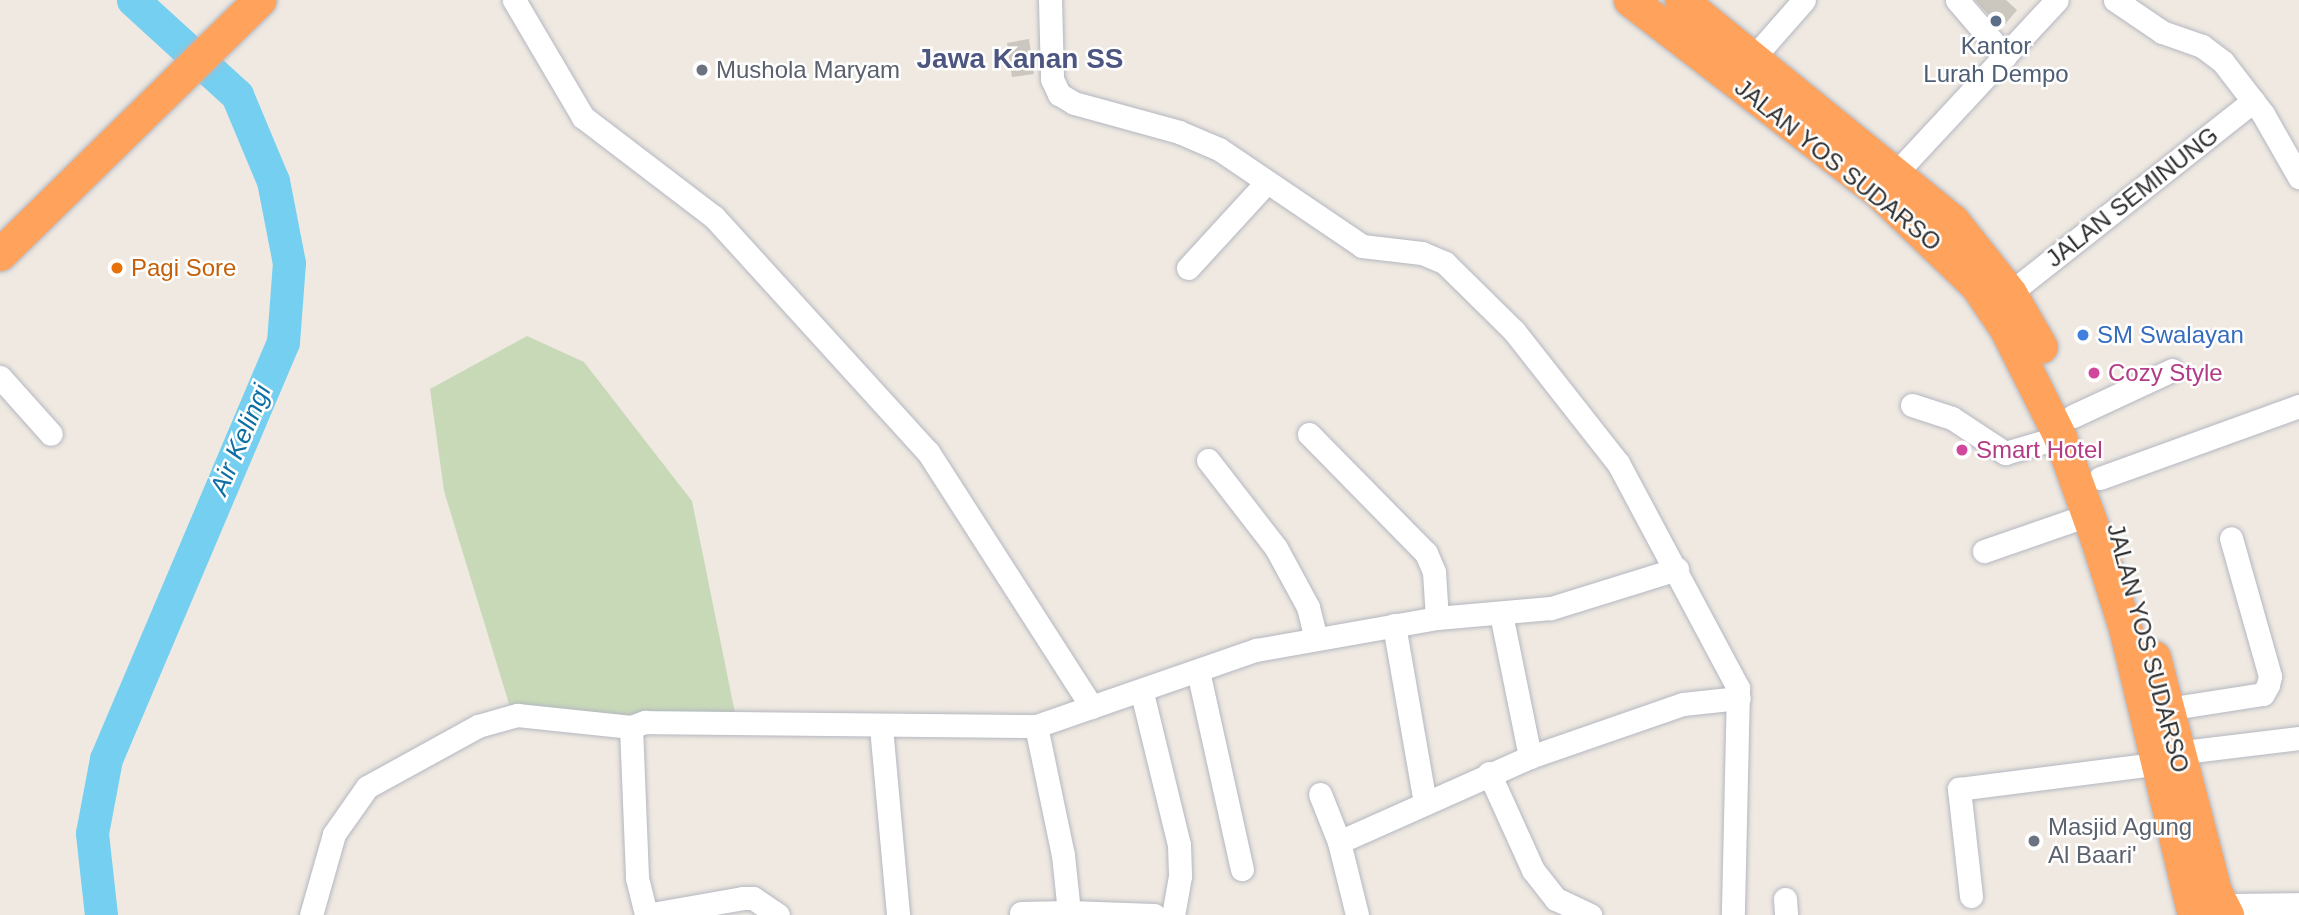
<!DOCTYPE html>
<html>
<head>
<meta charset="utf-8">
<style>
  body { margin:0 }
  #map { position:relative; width:2299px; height:915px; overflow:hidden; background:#efe9e1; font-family:Helvetica,sans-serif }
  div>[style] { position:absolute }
  .cemetery>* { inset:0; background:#c8d9b8 }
  .river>* { height:33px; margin:-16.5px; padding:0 16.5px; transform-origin:16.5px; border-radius:16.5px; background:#75cff0 }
  .building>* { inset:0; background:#cbc7bf }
  .roads { filter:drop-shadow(0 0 2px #b4b7c1) drop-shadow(0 0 2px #b4b7c1) }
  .minor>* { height:23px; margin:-11.5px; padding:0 11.5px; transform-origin:11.5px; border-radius:11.5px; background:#fff }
  .highway>* { height:33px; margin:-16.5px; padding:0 16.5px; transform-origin:16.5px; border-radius:16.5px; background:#ffa35c }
  .dots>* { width:19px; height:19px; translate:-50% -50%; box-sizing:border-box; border:4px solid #fff; border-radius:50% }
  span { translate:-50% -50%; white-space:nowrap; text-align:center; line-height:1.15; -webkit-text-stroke:5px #fff; paint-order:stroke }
  .service-label { font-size:24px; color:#4e5e75 }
  .worship-label { font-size:24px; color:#5b616d }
  .left { translate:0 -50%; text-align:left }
  .street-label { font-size:24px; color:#2e2e2e }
  .food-label { font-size:24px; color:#c56008 }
  .shop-label { font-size:24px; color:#366cbe }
  .hotel-label { font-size:24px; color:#b23c85 }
  .water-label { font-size:26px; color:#0d6fa3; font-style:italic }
  .quarter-label { font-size:28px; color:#4d5680; font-weight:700 }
</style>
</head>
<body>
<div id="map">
  <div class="cemetery">
    <div style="clip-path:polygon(527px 336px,584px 362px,692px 501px,736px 718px,630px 721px,510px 707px,444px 491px,430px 389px)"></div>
  </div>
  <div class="river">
    <div style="left:101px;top:915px;width:82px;rotate:-96.3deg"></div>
    <div style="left:92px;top:833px;width:75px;rotate:-79.3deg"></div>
    <div style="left:106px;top:759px;width:453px;rotate:-67deg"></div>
    <div style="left:283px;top:342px;width:79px;rotate:-85.7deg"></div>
    <div style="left:289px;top:263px;width:84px;rotate:-101deg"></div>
    <div style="left:273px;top:181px;width:93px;rotate:-112.7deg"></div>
    <div style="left:237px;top:95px;width:141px;rotate:-137.6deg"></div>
  </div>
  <div class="building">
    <div style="clip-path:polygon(1975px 0,2006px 0,2017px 10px,2001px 29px)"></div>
    <div style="clip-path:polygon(1029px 39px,1034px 74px,1012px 77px,1007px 43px)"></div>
  </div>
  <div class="roads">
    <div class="minor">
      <div style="left:514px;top:0;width:136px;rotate:59.5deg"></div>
      <div style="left:583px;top:117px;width:165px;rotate:37.4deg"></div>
      <div style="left:714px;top:217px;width:318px;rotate:47.7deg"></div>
      <div style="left:928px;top:452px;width:303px;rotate:57.3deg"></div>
      <div style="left:1050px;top:0;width:79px;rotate:88.5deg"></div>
      <div style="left:1052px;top:79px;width:17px;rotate:65deg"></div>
      <div style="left:1059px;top:94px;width:17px;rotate:31deg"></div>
      <div style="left:1074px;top:103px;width:109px;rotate:15.4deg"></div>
      <div style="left:1179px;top:132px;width:43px;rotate:23deg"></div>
      <div style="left:1219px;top:149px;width:173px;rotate:34.1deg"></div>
      <div style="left:1362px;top:246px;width:60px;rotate:6.7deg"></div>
      <div style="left:1422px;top:253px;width:25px;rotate:23deg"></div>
      <div style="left:1445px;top:263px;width:97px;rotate:44.6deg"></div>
      <div style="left:1514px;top:331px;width:168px;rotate:51.8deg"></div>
      <div style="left:1618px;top:463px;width:255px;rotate:61.9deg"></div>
      <div style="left:1738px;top:688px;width:227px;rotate:91.3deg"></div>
      <div style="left:1957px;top:0;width:74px;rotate:49.4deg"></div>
      <div style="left:2115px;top:0;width:57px;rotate:34.2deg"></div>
      <div style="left:2162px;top:32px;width:42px;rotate:19.3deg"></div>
      <div style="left:2202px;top:46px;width:26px;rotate:37deg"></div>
      <div style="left:2223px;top:62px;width:66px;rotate:52.4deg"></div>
      <div style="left:2263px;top:114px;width:73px;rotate:60.3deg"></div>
      <div style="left:1753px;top:58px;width:77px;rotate:-48.7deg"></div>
      <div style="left:1896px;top:173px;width:236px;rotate:-47.1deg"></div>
      <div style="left:1188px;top:268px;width:114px;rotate:-47.5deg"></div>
      <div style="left:2010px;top:293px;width:310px;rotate:-38.3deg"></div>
      <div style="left:0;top:377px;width:76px;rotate:48.2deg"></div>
      <div style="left:1912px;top:405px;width:42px;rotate:18deg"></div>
      <div style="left:1952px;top:418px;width:64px;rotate:33.4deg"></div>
      <div style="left:2005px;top:453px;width:57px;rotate:-16.2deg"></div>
      <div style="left:2073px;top:416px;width:109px;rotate:-24.9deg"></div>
      <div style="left:1309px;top:434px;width:167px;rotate:45.5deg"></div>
      <div style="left:1426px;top:553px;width:21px;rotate:67deg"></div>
      <div style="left:1434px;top:572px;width:46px;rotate:86.3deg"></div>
      <div style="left:1208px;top:460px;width:111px;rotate:52.3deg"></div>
      <div style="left:1276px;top:548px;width:67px;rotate:61.5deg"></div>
      <div style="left:1308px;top:607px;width:32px;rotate:76deg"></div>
      <div style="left:2100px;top:478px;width:212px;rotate:-19.9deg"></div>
      <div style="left:1984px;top:551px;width:110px;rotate:-19.1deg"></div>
      <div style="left:1501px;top:614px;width:146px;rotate:78.5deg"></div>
      <div style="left:1394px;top:625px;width:180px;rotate:80.1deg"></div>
      <div style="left:1198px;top:671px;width:203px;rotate:77.5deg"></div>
      <div style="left:1142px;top:693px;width:156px;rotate:76.3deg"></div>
      <div style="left:1179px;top:845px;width:31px;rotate:88deg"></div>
      <div style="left:1180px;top:876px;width:40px;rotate:100deg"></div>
      <div style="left:2167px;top:709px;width:97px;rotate:-8.9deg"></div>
      <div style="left:2263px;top:694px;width:10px;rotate:-61deg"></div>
      <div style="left:2268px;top:685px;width:9px;rotate:-77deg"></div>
      <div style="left:2270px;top:676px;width:143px;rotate:-105.8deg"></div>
      <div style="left:1036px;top:726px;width:132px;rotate:78.2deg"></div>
      <div style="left:1063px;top:855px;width:57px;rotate:84deg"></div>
      <div style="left:1069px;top:912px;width:85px;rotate:2deg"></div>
      <div style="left:631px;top:727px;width:151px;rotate:87.7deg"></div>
      <div style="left:637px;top:878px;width:38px;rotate:76deg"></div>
      <div style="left:881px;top:727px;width:189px;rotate:84.8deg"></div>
      <div style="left:2167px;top:754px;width:133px;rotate:-6.9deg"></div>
      <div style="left:1489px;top:773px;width:107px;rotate:65.6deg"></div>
      <div style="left:1533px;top:870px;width:37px;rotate:52deg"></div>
      <div style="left:1556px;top:899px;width:38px;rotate:25deg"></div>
      <div style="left:1320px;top:794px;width:52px;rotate:68.4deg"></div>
      <div style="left:1339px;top:842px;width:75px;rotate:76.1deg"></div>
      <div style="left:1339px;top:842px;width:209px;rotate:-24deg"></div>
      <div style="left:1530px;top:757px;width:162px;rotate:-19.1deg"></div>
      <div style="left:1683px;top:704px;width:56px;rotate:-6.1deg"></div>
      <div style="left:1971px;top:896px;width:108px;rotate:-96.4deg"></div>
      <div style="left:1959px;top:789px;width:198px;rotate:-7.3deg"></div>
      <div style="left:1785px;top:899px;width:16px;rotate:86deg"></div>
      <div style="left:2222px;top:905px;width:77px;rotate:-0.7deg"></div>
      <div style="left:1021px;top:913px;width:48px;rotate:-1.2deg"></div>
      <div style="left:311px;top:915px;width:84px;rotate:-74.1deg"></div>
      <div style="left:334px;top:834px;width:57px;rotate:-54.9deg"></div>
      <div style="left:367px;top:787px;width:127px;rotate:-28.8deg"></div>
      <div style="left:478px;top:726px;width:41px;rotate:-15.8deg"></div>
      <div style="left:517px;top:715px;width:115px;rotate:6deg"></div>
      <div style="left:631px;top:727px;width:15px;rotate:-20deg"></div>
      <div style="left:645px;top:722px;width:391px;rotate:0.6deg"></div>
      <div style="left:1036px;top:726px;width:233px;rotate:-19.1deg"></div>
      <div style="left:1256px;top:650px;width:184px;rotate:-10deg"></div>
      <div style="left:1437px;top:618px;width:114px;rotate:-5deg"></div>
      <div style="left:1551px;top:608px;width:132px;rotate:-17.2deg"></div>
      <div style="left:646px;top:915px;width:98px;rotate:-9.9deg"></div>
      <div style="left:743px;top:898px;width:10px"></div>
      <div style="left:753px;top:898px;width:30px;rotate:34deg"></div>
    </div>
    <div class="highway">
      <div style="left:1630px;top:0;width:314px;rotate:37.6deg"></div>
      <div style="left:1879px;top:192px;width:136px;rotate:43.8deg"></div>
      <div style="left:1977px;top:286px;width:52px;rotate:56deg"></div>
      <div style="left:2006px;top:329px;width:121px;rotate:63.4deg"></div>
      <div style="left:2060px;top:437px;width:109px;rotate:70.2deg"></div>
      <div style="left:2097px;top:540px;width:92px;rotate:72.3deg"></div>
      <div style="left:2125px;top:628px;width:295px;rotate:76.5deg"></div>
      <div style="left:1681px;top:0;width:350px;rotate:39.1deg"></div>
      <div style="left:1953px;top:221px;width:92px;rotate:51.6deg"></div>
      <div style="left:2010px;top:293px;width:62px;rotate:60.1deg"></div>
      <div style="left:0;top:254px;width:363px;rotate:-44.4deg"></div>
      <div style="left:2154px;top:657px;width:242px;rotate:75.4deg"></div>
      <div style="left:2215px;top:891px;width:27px;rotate:63deg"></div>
    </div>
  </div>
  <div class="dots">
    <div style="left:1996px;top:21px;background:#5c6f8a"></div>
    <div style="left:702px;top:70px;background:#6b7280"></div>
    <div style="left:117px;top:268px;background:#e8710a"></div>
    <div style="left:2083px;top:335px;background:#3f7fe0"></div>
    <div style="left:2094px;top:373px;background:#d1479c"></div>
    <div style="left:1962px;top:450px;background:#d1479c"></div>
    <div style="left:2034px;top:841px;background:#6b7280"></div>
  </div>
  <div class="service-label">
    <span style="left:1996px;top:60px">Kantor<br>Lurah Dempo</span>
  </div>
  <div class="worship-label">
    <span class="left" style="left:716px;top:70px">Mushola Maryam</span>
    <span class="left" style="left:2048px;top:841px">Masjid Agung<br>Al Baari'</span>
  </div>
  <div class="street-label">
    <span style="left:1838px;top:165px;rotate:39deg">JALAN YOS SUDARSO</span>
    <span style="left:2132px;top:197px;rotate:-38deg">JALAN SEMINUNG</span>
    <span style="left:2148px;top:648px;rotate:75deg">JALAN YOS SUDARSO</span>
  </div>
  <div class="food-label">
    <span class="left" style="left:131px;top:268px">Pagi Sore</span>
  </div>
  <div class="shop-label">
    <span class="left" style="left:2097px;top:335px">SM Swalayan</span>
  </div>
  <div class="hotel-label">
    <span class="left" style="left:2108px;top:373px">Cozy Style</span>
    <span class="left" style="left:1976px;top:450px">Smart Hotel</span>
  </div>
  <div class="water-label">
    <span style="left:241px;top:440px;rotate:-67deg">Air Kelingi</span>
  </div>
  <div class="quarter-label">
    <span style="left:1020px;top:59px">Jawa Kanan SS</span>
  </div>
</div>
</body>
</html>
